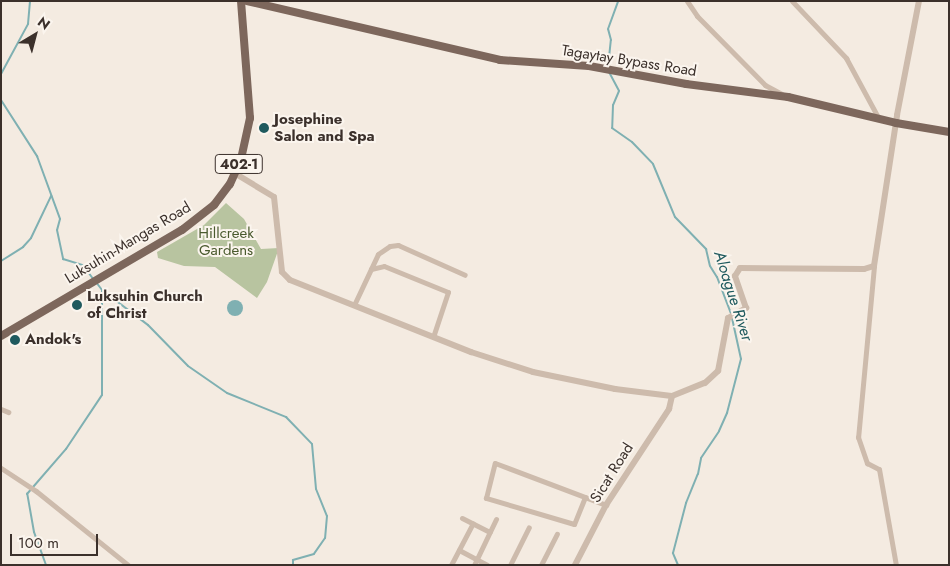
<!DOCTYPE html>
<html>
<head>
<meta charset="utf-8">
<style>
  body { margin:0 }
  #map { position:relative; width:950px; height:566px; overflow:hidden; background:#f4ebe1; font-family:Jost,sans-serif }
  div>[style] { position:absolute }
  .green>* { inset:0; background:#b8c4a0 }
  .water>* { inset:0; background:#7fb0b2 }
  .round { border-radius:50% }
  .stream>* { height:2px; margin:-1px; padding:0 1px; transform-origin:1px; border-radius:1px; background:#7fb0b2 }
  .minor>* { height:5px; margin:-2.5px; padding:0 2.5px; transform-origin:2.5px; border-radius:2.5px; background:#cdbbac }
  .tertiary>* { height:6px; margin:-3px; padding:0 3px; transform-origin:3px; border-radius:3px; background:#cdbbac }
  .primary>* { height:8px; margin:-4px; padding:0 4px; transform-origin:4px; border-radius:4px; background:#7d675c }
  .dots>* { width:14px; height:14px; translate:-50% -50%; box-sizing:border-box; border:2px solid #fbf5ee; border-radius:50% }
  span { translate:-50% -50%; white-space:nowrap; text-align:center; line-height:1.15; -webkit-text-stroke:4px #fbf5ee; paint-order:stroke }
  .shield-label span { padding:1px 4px; background:#fbf5ee; border:1px solid; border-radius:4px; -webkit-text-stroke-width:0 }
  .shield-label { font-size:14px; color:#3b302b; font-weight:700 }
  .street-label { font-size:15px; color:#3b302b }
  .poi-label { font-size:15px; color:#3b302b; font-weight:700 }
  .left { translate:0 -50%; text-align:left }
  .park-label { font-size:15px; color:#4a5a2e }
  .water-label { font-size:16px; color:#1f5a5e; font-style:italic }
  .frame { position:absolute; inset:0; border:2px solid #3b302b; pointer-events:none }
  .north { position:absolute; left:10px; top:10px; width:50px; height:50px; -webkit-text-stroke:4px #fbf5ee; paint-order:stroke; rotate:37deg; font-size:14px; font-weight:700; line-height:20px; text-align:center; color:#3b302b }
  .north::after { content:''; display:block; margin:auto; width:18px; height:22px; background:#3b302b; clip-path:polygon(50% 0,100% 100%,50% 72%,0 100%) }
  .scale { position:absolute; left:10px; top:534px; width:88px; height:22px; box-sizing:border-box; border:2px solid #3b302b; border-top:0; padding-left:6px; font-size:15px; line-height:18px; white-space:nowrap; color:#3b302b; -webkit-text-stroke:4px #fbf5ee; paint-order:stroke }
</style>
</head>
<body>
<div id="map">
  <div class="green">
    <div style="clip-path:polygon(226px 203px,244px 219px,261px 249px,279px 248px,267px 282px,257px 298px,215px 267px,184px 266px,158px 258px,157px 252px,204px 225px)"></div>
  </div>
  <div class="water">
    <div class="round" style="left:227px;top:300px;width:16px;height:16px"></div>
  </div>
  <div class="stream">
    <div style="left:608px;top:67px;width:27px;rotate:-84deg"></div>
    <div style="left:611px;top:40px;width:11px;rotate:-105deg"></div>
    <div style="left:608px;top:29px;width:30px;rotate:-70deg"></div>
    <div style="left:609px;top:72px;width:21px;rotate:62deg"></div>
    <div style="left:619px;top:91px;width:15px;rotate:113deg"></div>
    <div style="left:613px;top:105px;width:23px;rotate:92deg"></div>
    <div style="left:612px;top:128px;width:24px;rotate:35deg"></div>
    <div style="left:632px;top:142px;width:30px;rotate:46deg"></div>
    <div style="left:653px;top:164px;width:57px;rotate:67.5deg"></div>
    <div style="left:675px;top:217px;width:45px;rotate:45.9deg"></div>
    <div style="left:706px;top:249px;width:17px;rotate:77deg"></div>
    <div style="left:710px;top:266px;width:13px;rotate:58deg"></div>
    <div style="left:717px;top:277px;width:40px;rotate:69deg"></div>
    <div style="left:1px;top:74px;width:57px;rotate:-61.6deg"></div>
    <div style="left:28px;top:24px;width:23px;rotate:-85deg"></div>
    <div style="left:1px;top:100px;width:67px;rotate:57.3deg"></div>
    <div style="left:37px;top:156px;width:67px;rotate:69.9deg"></div>
    <div style="left:60px;top:219px;width:11px;rotate:105deg"></div>
    <div style="left:57px;top:230px;width:30px;rotate:78deg"></div>
    <div style="left:63px;top:259px;width:21px;rotate:17deg"></div>
    <div style="left:83px;top:265px;width:17px;rotate:54deg"></div>
    <div style="left:1px;top:261px;width:26px;rotate:-32deg"></div>
    <div style="left:23px;top:247px;width:12px;rotate:-48deg"></div>
    <div style="left:31px;top:238px;width:47px;rotate:-64.5deg"></div>
    <div style="left:102px;top:290px;width:58px;rotate:37.3deg"></div>
    <div style="left:148px;top:325px;width:57px;rotate:45.7deg"></div>
    <div style="left:188px;top:366px;width:47px;rotate:34.7deg"></div>
    <div style="left:227px;top:393px;width:64px;rotate:22.1deg"></div>
    <div style="left:286px;top:417px;width:37px;rotate:46deg"></div>
    <div style="left:312px;top:444px;width:45px;rotate:84.9deg"></div>
    <div style="left:316px;top:489px;width:29px;rotate:68deg"></div>
    <div style="left:327px;top:516px;width:22px;rotate:95deg"></div>
    <div style="left:325px;top:538px;width:19px;rotate:125deg"></div>
    <div style="left:314px;top:554px;width:22px;rotate:164deg"></div>
    <div style="left:293px;top:560px;width:5px;rotate:90deg"></div>
    <div style="left:46px;top:565px;width:35px;rotate:-110deg"></div>
    <div style="left:34px;top:532px;width:39px;rotate:-100deg"></div>
    <div style="left:27px;top:494px;width:60px;rotate:-49.1deg"></div>
    <div style="left:66px;top:449px;width:65px;rotate:-56.3deg"></div>
    <div style="left:102px;top:395px;width:105px;rotate:-90deg"></div>
    <div style="left:102px;top:290px;width:10px;rotate:-127deg"></div>
    <div style="left:678px;top:565px;width:13px;rotate:-113deg"></div>
    <div style="left:673px;top:553px;width:52px;rotate:-75.4deg"></div>
    <div style="left:686px;top:503px;width:31px;rotate:-68deg"></div>
    <div style="left:698px;top:474px;width:16px;rotate:-79deg"></div>
    <div style="left:701px;top:458px;width:32px;rotate:-56deg"></div>
    <div style="left:719px;top:431px;width:20px;rotate:-66deg"></div>
    <div style="left:727px;top:413px;width:56px;rotate:-75.5deg"></div>
    <div style="left:741px;top:359px;width:42px;rotate:-102.4deg"></div>
  </div>
  <div class="minor">
    <div style="left:687px;top:1px;width:18px;rotate:56deg"></div>
    <div style="left:697px;top:16px;width:97px;rotate:45.4deg"></div>
    <div style="left:765px;top:85px;width:19px;rotate:28deg"></div>
    <div style="left:792px;top:1px;width:79px;rotate:46.5deg"></div>
    <div style="left:846px;top:58px;width:69px;rotate:61.6deg"></div>
    <div style="left:874px;top:266px;width:172px;rotate:95.3deg"></div>
    <div style="left:858px;top:437px;width:28px;rotate:71deg"></div>
    <div style="left:867px;top:463px;width:13px;rotate:27deg"></div>
    <div style="left:879px;top:469px;width:97px;rotate:80deg"></div>
    <div style="left:371px;top:269px;width:13px;rotate:-13deg"></div>
    <div style="left:384px;top:266px;width:69px;rotate:22.1deg"></div>
    <div style="left:448px;top:292px;width:47px;rotate:108.4deg"></div>
    <div style="left:354px;top:305px;width:56px;rotate:-64.8deg"></div>
    <div style="left:378px;top:254px;width:14px;rotate:-34deg"></div>
    <div style="left:390px;top:246px;width:8px;rotate:-7deg"></div>
    <div style="left:398px;top:245px;width:73px;rotate:24.1deg"></div>
    <div style="left:1px;top:409px;width:8px;rotate:23deg"></div>
    <div style="left:1px;top:468px;width:42px;rotate:33.3deg"></div>
    <div style="left:36px;top:491px;width:118px;rotate:38.8deg"></div>
    <div style="left:585px;top:497px;width:29px;rotate:112deg"></div>
    <div style="left:574px;top:524px;width:92px;rotate:-163.5deg"></div>
    <div style="left:486px;top:498px;width:36px;rotate:-76deg"></div>
    <div style="left:495px;top:463px;width:119px;rotate:20.7deg"></div>
    <div style="left:462px;top:518px;width:31px;rotate:27deg"></div>
    <div style="left:459px;top:550px;width:32px;rotate:28deg"></div>
    <div style="left:451px;top:565px;width:47px;rotate:-62.4deg"></div>
    <div style="left:474px;top:565px;width:51px;rotate:-64.4deg"></div>
    <div style="left:510px;top:565px;width:42px;rotate:-63.4deg"></div>
    <div style="left:541px;top:565px;width:35px;rotate:-63deg"></div>
  </div>
  <div class="tertiary">
    <div style="left:236px;top:174px;width:44px;rotate:31.2deg"></div>
    <div style="left:274px;top:197px;width:75px;rotate:83.9deg"></div>
    <div style="left:282px;top:272px;width:11px;rotate:45deg"></div>
    <div style="left:290px;top:280px;width:195px;rotate:21.7deg"></div>
    <div style="left:471px;top:352px;width:65px;rotate:17.9deg"></div>
    <div style="left:533px;top:372px;width:84px;rotate:11.7deg"></div>
    <div style="left:615px;top:389px;width:57px;rotate:7deg"></div>
    <div style="left:672px;top:396px;width:35px;rotate:-22deg"></div>
    <div style="left:705px;top:383px;width:18px;rotate:-43deg"></div>
    <div style="left:718px;top:371px;width:54px;rotate:-79.3deg"></div>
    <div style="left:728px;top:318px;width:21px;rotate:-29deg"></div>
    <div style="left:746px;top:308px;width:34px;rotate:-109deg"></div>
    <div style="left:735px;top:276px;width:9px;rotate:-58deg"></div>
    <div style="left:740px;top:268px;width:124px;rotate:0.5deg"></div>
    <div style="left:864px;top:269px;width:10px;rotate:-17deg"></div>
    <div style="left:874px;top:266px;width:153px;rotate:-81.3deg"></div>
    <div style="left:897px;top:115px;width:116px;rotate:-79.1deg"></div>
    <div style="left:575px;top:565px;width:68px;rotate:-62.7deg"></div>
    <div style="left:606px;top:505px;width:115px;rotate:-56.7deg"></div>
    <div style="left:669px;top:409px;width:13px;rotate:-77deg"></div>
  </div>
  <div class="primary">
    <div style="left:247px;top:1px;width:260px;rotate:13.1deg"></div>
    <div style="left:500px;top:60px;width:89px;rotate:3.9deg"></div>
    <div style="left:589px;top:66px;width:99px;rotate:10.5deg"></div>
    <div style="left:686px;top:84px;width:103px;rotate:7.3deg"></div>
    <div style="left:788px;top:97px;width:111px;rotate:13.5deg"></div>
    <div style="left:896px;top:123px;width:54px;rotate:9.6deg"></div>
    <div style="left:1px;top:336px;width:210px;rotate:-30.4deg"></div>
    <div style="left:182px;top:230px;width:41px;rotate:-38deg"></div>
    <div style="left:214px;top:205px;width:26px;rotate:-53deg"></div>
    <div style="left:230px;top:184px;width:27px;rotate:-66deg"></div>
    <div style="left:241px;top:159px;width:42px;rotate:-77.6deg"></div>
    <div style="left:250px;top:118px;width:117px;rotate:-94.4deg"></div>
  </div>
  <div class="dots">
    <div style="left:264px;top:128px;background:#1f5a5e"></div>
    <div style="left:77px;top:305px;background:#1f5a5e"></div>
    <div style="left:15px;top:340px;background:#1f5a5e"></div>
  </div>
  <div class="shield-label">
    <span style="left:239px;top:164px">402-1</span>
  </div>
  <div class="street-label">
    <span style="left:629px;top:61px;rotate:9deg">Tagaytay Bypass Road</span>
    <span style="left:128px;top:243px;rotate:-31deg">Luksuhin-Mangas Road</span>
    <span style="left:612px;top:473px;rotate:-58deg">Sicat Road</span>
  </div>
  <div class="poi-label">
    <span class="left" style="left:274px;top:128px">Josephine<br>Salon and Spa</span>
    <span class="left" style="left:87px;top:305px">Luksuhin Church<br>of Christ</span>
    <span class="left" style="left:25px;top:340px">Andok's</span>
  </div>
  <div class="park-label">
    <span style="left:226px;top:242px">Hillcreek<br>Gardens</span>
  </div>
  <div class="water-label">
    <span style="left:733px;top:296px;rotate:72deg">Aloague River</span>
  </div>
  <div class="frame"></div>
  <div class="north">N</div>
  <div class="scale">100 m</div>
</div>
</body>
</html>
